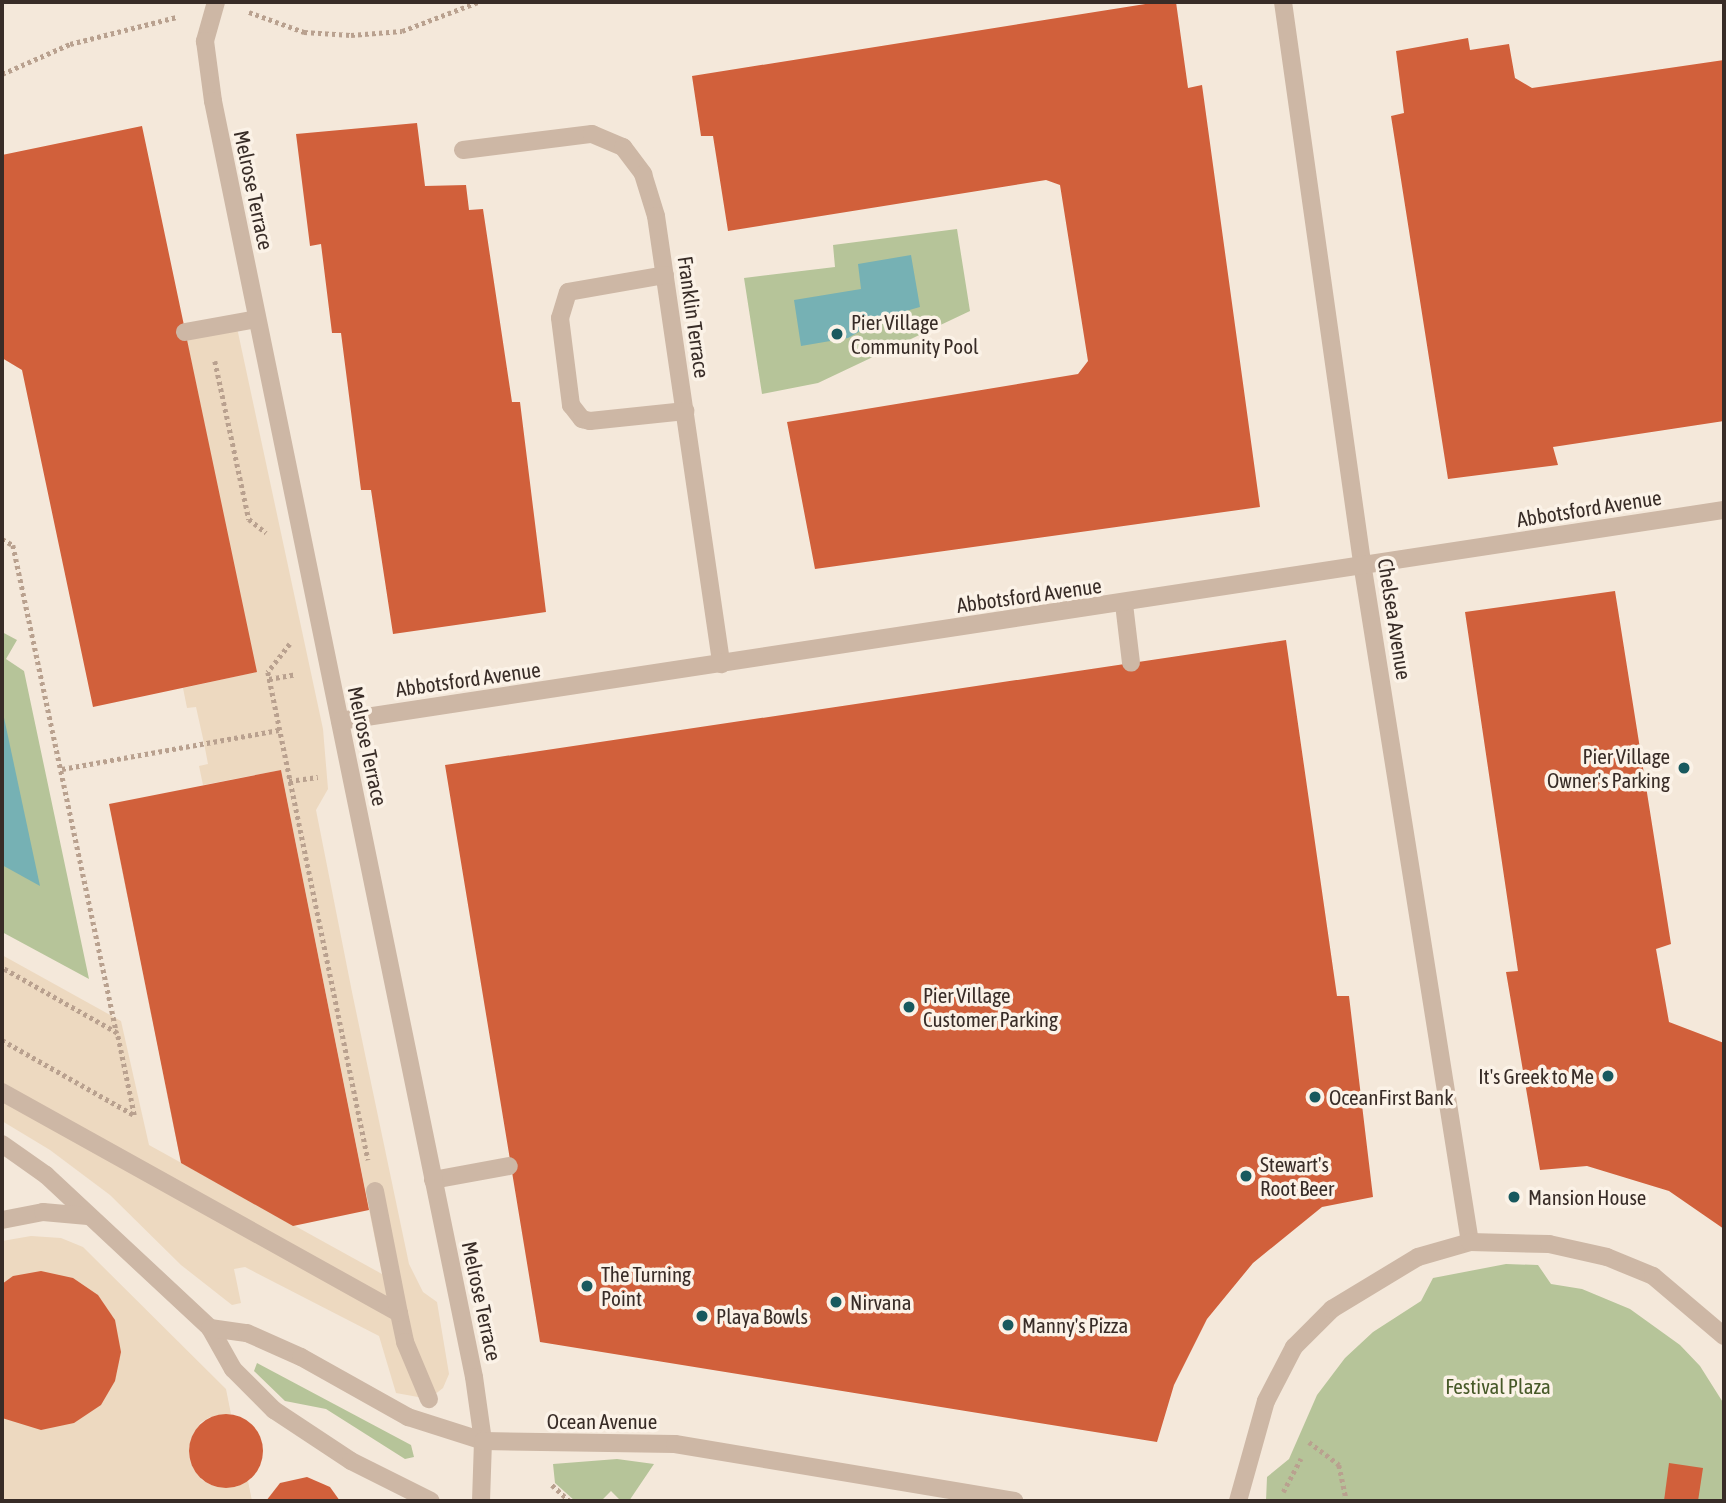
<!DOCTYPE html>
<html>
<head>
<meta charset="utf-8">
<style>
  body { margin:0 }
  #map { position:relative; width:1726px; height:1503px; overflow:hidden; background:#f4e8da; font-family:"Asap Condensed",sans-serif }
  div>[style] { position:absolute }
  .green>* { inset:0; background:#b6c499 }
  .plaza>* { inset:0; background:#edd9c0 }
  .water>* { inset:0; background:#76b1b4 }
  .building>* { inset:0; background:#d1603b }
  .round { border-radius:50% }
  .path>* { height:4.5px; margin-top:-2.25px; transform-origin:0; background:repeating-linear-gradient(90deg,#b9a18f 0 3.5px,transparent 0 7px) }
  .lane>* { height:18px; margin:-9px; padding:0 9px; transform-origin:9px; border-radius:9px; background:#cdb7a5 }
  .street>* { height:18px; margin:-9px; padding:0 9px; transform-origin:9px; border-radius:9px; background:#cdb7a5 }
  .dots>* { width:19px; height:19px; translate:-50% -50%; box-sizing:border-box; border:4px solid #fbf2e7; border-radius:50% }
  span { translate:-50% -50%; white-space:nowrap; text-align:center; line-height:1.15; -webkit-text-stroke:7px #fbf2e7; paint-order:stroke }
  .street-label { font-size:21px; color:#382c27 }
  .poi-label { font-size:21px; color:#382c27 }
  .left { translate:0 -50%; text-align:left }
  .right { translate:-100% -50%; text-align:right }
  .park-label { font-size:21px; color:#475928 }
  .frame { position:absolute; inset:0; border:4px solid #382c27; pointer-events:none }
</style>
</head>
<body>
<div id="map">
  <div class="green">
    <div style="clip-path:polygon(957px 229px,970px 311px,818px 383px,762px 394px,744px 278px,835px 267px,833px 245px)"></div>
    <div style="clip-path:polygon(2px 632px,17px 640px,6px 659px,24px 671px,89px 979px,2px 932px)"></div>
    <div style="clip-path:polygon(1506px 1264px,1538px 1265px,1551px 1284px,1582px 1289px,1630px 1309px,1680px 1345px,1700px 1366px,1724px 1404px,1724px 1501px,1266px 1501px,1267px 1477px,1289px 1459px,1317px 1395px,1345px 1358px,1373px 1332px,1421px 1301px,1433px 1278px)"></div>
    <div style="clip-path:polygon(257px 1363px,411px 1445px,414px 1457px,405px 1459px,326px 1409px,285px 1401px,254px 1371px)"></div>
    <div style="clip-path:polygon(617px 1459px,654px 1464px,629px 1501px,621px 1501px,611px 1491px,601px 1501px,575px 1501px,555px 1483px,553px 1464px)"></div>
  </div>
  <div class="plaza">
    <div style="clip-path:polygon(236px 323px,323px 729px,328px 789px,316px 810px,352px 992px,409px 1264px,423px 1292px,437px 1302px,449px 1374px,443px 1388px,429px 1399px,396px 1393px,379px 1336px,245px 1267px,234px 1269px,241px 1303px,232px 1305px,181px 1265px,110px 1195px,50px 1150px,2px 1121px,2px 955px,121px 1021px,149px 1145px,382px 1274px,281px 770px,203px 785px,199px 766px,208px 764px,204px 743px,196px 707px,187px 708px,183px 688px,256px 672px,185px 332px)"></div>
    <div style="clip-path:polygon(31px 1236px,61px 1238px,83px 1247px,226px 1389px,231px 1414px,210px 1417px,200px 1423px,189px 1446px,189px 1458px,202px 1480px,213px 1486px,236px 1487px,248px 1481px,252px 1501px,2px 1501px,2px 1241px)"></div>
  </div>
  <div class="water">
    <div style="clip-path:polygon(911px 255px,920px 307px,885px 317px,848px 338px,801px 346px,794px 300px,861px 289px,858px 264px)"></div>
    <div style="clip-path:polygon(3px 713px,40px 886px,2px 865px)"></div>
  </div>
  <div class="building">
    <div style="clip-path:polygon(1158px 2px,1176px 2px,1188px 88px,1202px 85px,1260px 507px,815px 569px,787px 422px,1078px 374px,1088px 361px,1060px 185px,1046px 180px,728px 231px,713px 136px,701px 136px,692px 76px)"></div>
    <div style="clip-path:polygon(1468px 38px,1470px 50px,1509px 44px,1515px 78px,1532px 88px,1724px 60px,1724px 421px,1553px 447px,1558px 465px,1448px 479px,1391px 116px,1404px 113px,1396px 51px)"></div>
    <div style="clip-path:polygon(417px 123px,425px 186px,466px 185px,469px 210px,483px 209px,512px 402px,520px 402px,546px 612px,393px 634px,371px 490px,361px 490px,341px 333px,332px 333px,321px 244px,310px 246px,296px 134px)"></div>
    <div style="clip-path:polygon(142px 126px,257px 672px,93px 707px,22px 370px,2px 358px,2px 155px)"></div>
    <div style="clip-path:polygon(1615px 591px,1671px 944px,1656px 949px,1669px 1022px,1724px 1043px,1724px 1229px,1669px 1191px,1587px 1166px,1540px 1170px,1506px 972px,1518px 971px,1465px 612px)"></div>
    <div style="clip-path:polygon(1286px 640px,1337px 996px,1349px 996px,1373px 1197px,1322px 1207px,1253px 1263px,1207px 1319px,1174px 1385px,1157px 1442px,540px 1342px,445px 765px)"></div>
    <div style="clip-path:polygon(281px 770px,369px 1210px,293px 1226px,181px 1163px,109px 804px)"></div>
    <div style="clip-path:polygon(41px 1271px,73px 1278px,98px 1295px,115px 1320px,121px 1352px,115px 1381px,101px 1405px,74px 1423px,41px 1430px,2px 1418px,2px 1284px,13px 1276px)"></div>
    <div class="round" style="left:189px;top:1414px;width:74px;height:74px"></div>
    <div style="clip-path:polygon(1669px 1463px,1703px 1468px,1698px 1501px,1664px 1501px)"></div>
    <div style="clip-path:polygon(307px 1477px,330px 1487px,340px 1501px,266px 1501px,280px 1483px)"></div>
  </div>
  <div class="path">
    <div style="left:249px;top:12px;width:59px;rotate:20deg"></div>
    <div style="left:304px;top:32px;width:47px;rotate:3.7deg"></div>
    <div style="left:351px;top:35px;width:51px;rotate:-4.5deg"></div>
    <div style="left:402px;top:31px;width:81px;rotate:-20.9deg"></div>
    <div style="left:2px;top:74px;width:74px;rotate:-23.8deg"></div>
    <div style="left:70px;top:44px;width:110px;rotate:-14.2deg"></div>
    <div style="left:215px;top:361px;width:162px;rotate:77.9deg"></div>
    <div style="left:249px;top:519px;width:22px;rotate:39deg"></div>
    <div style="left:2px;top:539px;width:13px;rotate:29deg"></div>
    <div style="left:13px;top:545px;width:499px;rotate:78deg"></div>
    <div style="left:117px;top:1033px;width:132px;rotate:-150.5deg"></div>
    <div style="left:290px;top:644px;width:36px;rotate:128deg"></div>
    <div style="left:268px;top:672px;width:498px;rotate:78.4deg"></div>
    <div style="left:269px;top:679px;width:27px;rotate:-10deg"></div>
    <div style="left:62px;top:769px;width:220px;rotate:-10.2deg"></div>
    <div style="left:289px;top:781px;width:29px;rotate:-8deg"></div>
    <div style="left:2px;top:1040px;width:152px;rotate:29.6deg"></div>
    <div style="left:134px;top:1115px;width:84px;rotate:-101.7deg"></div>
    <div style="left:1309px;top:1442px;width:38px;rotate:37deg"></div>
    <div style="left:1339px;top:1465px;width:34px;rotate:78deg"></div>
    <div style="left:552px;top:1485px;width:24px;rotate:42deg"></div>
    <div style="left:1283px;top:1492px;width:38px;rotate:-62deg"></div>
  </div>
  <div class="lane">
    <div style="left:463px;top:150px;width:130px;rotate:-7.1deg"></div>
    <div style="left:592px;top:134px;width:34px;rotate:23deg"></div>
    <div style="left:623px;top:147px;width:34px;rotate:53deg"></div>
    <div style="left:643px;top:174px;width:44px;rotate:72.8deg"></div>
    <div style="left:656px;top:216px;width:453px;rotate:81.7deg"></div>
    <div style="left:665px;top:275px;width:98px;rotate:170.1deg"></div>
    <div style="left:568px;top:292px;width:27px;rotate:107deg"></div>
    <div style="left:560px;top:318px;width:88px;rotate:82.8deg"></div>
    <div style="left:571px;top:405px;width:18px;rotate:52deg"></div>
    <div style="left:582px;top:419px;width:8px;rotate:14deg"></div>
    <div style="left:590px;top:421px;width:96px;rotate:-6deg"></div>
    <div style="left:185px;top:332px;width:73px;rotate:-10.2deg"></div>
    <div style="left:1124px;top:604px;width:59px;rotate:83.2deg"></div>
    <div style="left:433px;top:1180px;width:77px;rotate:-10.4deg"></div>
  </div>
  <div class="street">
    <div style="left:216px;top:2px;width:41px;rotate:105.8deg"></div>
    <div style="left:205px;top:41px;width:61px;rotate:82.4deg"></div>
    <div style="left:213px;top:101px;width:1302px;rotate:78.44deg"></div>
    <div style="left:474px;top:1377px;width:65px;rotate:82deg"></div>
    <div style="left:483px;top:1441px;width:60px;rotate:91.9deg"></div>
    <div style="left:1283px;top:2px;width:573px;rotate:81.97deg"></div>
    <div style="left:1363px;top:569px;width:681px;rotate:80.97deg"></div>
    <div style="left:340px;top:721px;width:1400px;rotate:-8.67deg"></div>
    <div style="left:2px;top:1092px;width:454px;rotate:29.1deg"></div>
    <div style="left:399px;top:1313px;width:30px;rotate:78deg"></div>
    <div style="left:405px;top:1342px;width:62px;rotate:67.2deg"></div>
    <div style="left:2px;top:1144px;width:54px;rotate:35.2deg"></div>
    <div style="left:46px;top:1175px;width:224px;rotate:43deg"></div>
    <div style="left:210px;top:1328px;width:47px;rotate:60.7deg"></div>
    <div style="left:233px;top:1369px;width:58px;rotate:45deg"></div>
    <div style="left:274px;top:1410px;width:92px;rotate:33.5deg"></div>
    <div style="left:351px;top:1461px;width:89px;rotate:26.6deg"></div>
    <div style="left:375px;top:1191px;width:124px;rotate:78.9deg"></div>
    <div style="left:2px;top:1220px;width:42px;rotate:-11deg"></div>
    <div style="left:43px;top:1212px;width:45px;rotate:5.1deg"></div>
    <div style="left:210px;top:1328px;width:37px;rotate:8deg"></div>
    <div style="left:247px;top:1333px;width:59px;rotate:24deg"></div>
    <div style="left:301px;top:1357px;width:123px;rotate:29.3deg"></div>
    <div style="left:408px;top:1417px;width:79px;rotate:17.7deg"></div>
    <div style="left:483px;top:1441px;width:192px;rotate:0.9deg"></div>
    <div style="left:675px;top:1444px;width:344px;rotate:9.5deg"></div>
    <div style="left:1238px;top:1501px;width:104px;rotate:-74.4deg"></div>
    <div style="left:1266px;top:1401px;width:61px;rotate:-62.6deg"></div>
    <div style="left:1294px;top:1347px;width:54px;rotate:-45deg"></div>
    <div style="left:1332px;top:1309px;width:100px;rotate:-31.2deg"></div>
    <div style="left:1418px;top:1257px;width:54px;rotate:-16.1deg"></div>
    <div style="left:1470px;top:1242px;width:79px;rotate:1.5deg"></div>
    <div style="left:1549px;top:1244px;width:59px;rotate:12.6deg"></div>
    <div style="left:1607px;top:1257px;width:50px;rotate:22.4deg"></div>
    <div style="left:1653px;top:1276px;width:93px;rotate:40.2deg"></div>
  </div>
  <div class="dots">
    <div style="left:837px;top:334px;background:#18595e"></div>
    <div style="left:1684px;top:768px;background:#18595e"></div>
    <div style="left:909px;top:1007px;background:#18595e"></div>
    <div style="left:1608px;top:1076px;background:#18595e"></div>
    <div style="left:1315px;top:1097px;background:#18595e"></div>
    <div style="left:1246px;top:1176px;background:#18595e"></div>
    <div style="left:1514px;top:1197px;background:#18595e"></div>
    <div style="left:587px;top:1286px;background:#18595e"></div>
    <div style="left:836px;top:1302px;background:#18595e"></div>
    <div style="left:702px;top:1316px;background:#18595e"></div>
    <div style="left:1008px;top:1325px;background:#18595e"></div>
  </div>
  <div class="street-label">
    <span style="left:254px;top:190px;rotate:78deg">Melrose Terrace</span>
    <span style="left:694px;top:317px;rotate:82deg">Franklin Terrace</span>
    <span style="left:1589px;top:508px;rotate:-9deg">Abbotsford Avenue</span>
    <span style="left:1029px;top:595px;rotate:-8deg">Abbotsford Avenue</span>
    <span style="left:1395px;top:619px;rotate:81deg">Chelsea Avenue</span>
    <span style="left:468px;top:679px;rotate:-8deg">Abbotsford Avenue</span>
    <span style="left:368px;top:746px;rotate:78deg">Melrose Terrace</span>
    <span style="left:482px;top:1301px;rotate:78deg">Melrose Terrace</span>
    <span style="left:602px;top:1421px">Ocean Avenue</span>
  </div>
  <div class="poi-label">
    <span class="left" style="left:851px;top:334px">Pier Village<br>Community Pool</span>
    <span class="right" style="left:1670px;top:768px">Pier Village<br>Owner's Parking</span>
    <span class="left" style="left:923px;top:1007px">Pier Village<br>Customer Parking</span>
    <span class="right" style="left:1594px;top:1076px">It's Greek to Me</span>
    <span class="left" style="left:1329px;top:1097px">OceanFirst Bank</span>
    <span class="left" style="left:1260px;top:1176px">Stewart's<br>Root Beer</span>
    <span class="left" style="left:1528px;top:1197px">Mansion House</span>
    <span class="left" style="left:601px;top:1286px">The Turning<br>Point</span>
    <span class="left" style="left:850px;top:1302px">Nirvana</span>
    <span class="left" style="left:716px;top:1316px">Playa Bowls</span>
    <span class="left" style="left:1022px;top:1325px">Manny's Pizza</span>
  </div>
  <div class="park-label">
    <span style="left:1498px;top:1386px">Festival Plaza</span>
  </div>
  <div class="frame"></div>
</div>
</body>
</html>
